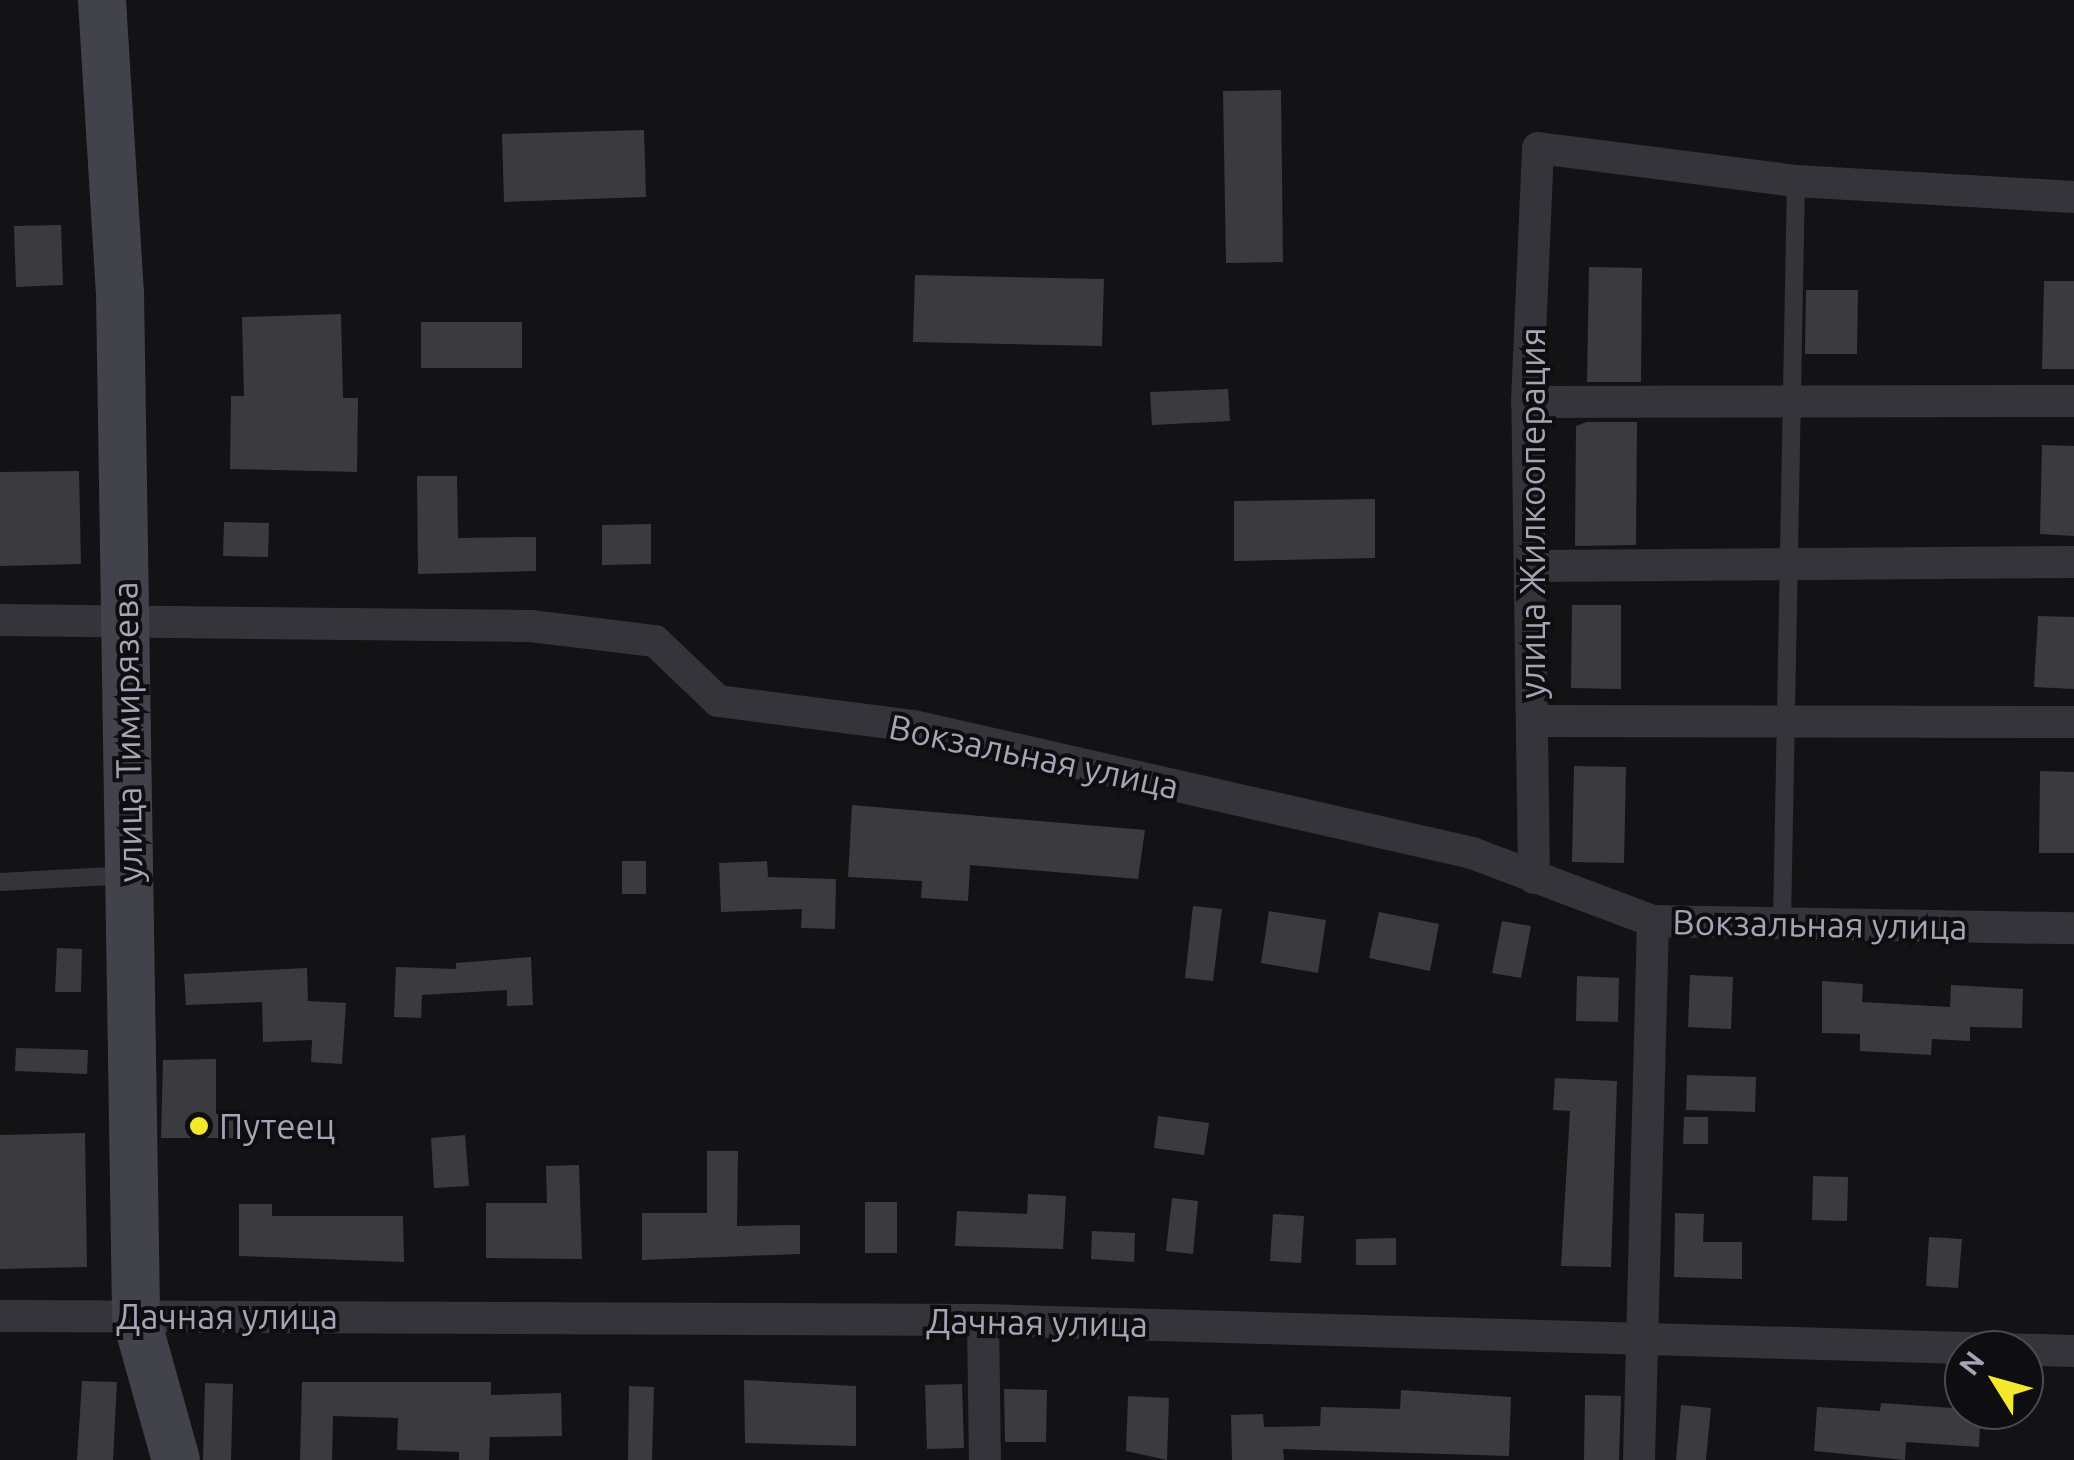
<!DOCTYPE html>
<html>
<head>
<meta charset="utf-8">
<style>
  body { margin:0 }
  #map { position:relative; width:2074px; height:1460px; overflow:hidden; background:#131315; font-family:Ubuntu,sans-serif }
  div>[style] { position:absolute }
  .building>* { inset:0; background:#3b3a3f }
  .lane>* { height:18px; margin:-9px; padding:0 9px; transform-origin:9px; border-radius:9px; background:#35343a }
  .street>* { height:32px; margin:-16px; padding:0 16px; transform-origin:16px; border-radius:16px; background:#35343a }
  .secondary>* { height:48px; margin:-24px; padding:0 24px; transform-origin:24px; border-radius:24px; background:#42424a }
  .dots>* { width:28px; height:28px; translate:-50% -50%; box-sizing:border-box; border:5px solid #0e0e10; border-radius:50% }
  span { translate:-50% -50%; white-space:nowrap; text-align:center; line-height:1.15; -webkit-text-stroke:8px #0e0e10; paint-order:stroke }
  .street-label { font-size:35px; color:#a4a5b5 }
  .poi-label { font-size:35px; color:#a4a5b5 }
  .left { translate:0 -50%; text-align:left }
  .north { position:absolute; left:1944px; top:1330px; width:100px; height:100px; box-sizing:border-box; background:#0e0e10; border:2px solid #4a4a52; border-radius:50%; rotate:307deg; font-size:28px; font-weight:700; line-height:40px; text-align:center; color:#a4a5b5 }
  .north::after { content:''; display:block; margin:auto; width:35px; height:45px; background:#f3e82c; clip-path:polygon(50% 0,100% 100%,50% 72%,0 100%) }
</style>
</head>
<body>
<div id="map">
  <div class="building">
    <div style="clip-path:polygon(1281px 90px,1283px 262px,1226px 263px,1223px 91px)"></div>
    <div style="clip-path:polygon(644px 130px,646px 197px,504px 202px,502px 134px)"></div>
    <div style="clip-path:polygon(61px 225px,63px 285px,16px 287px,14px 226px)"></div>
    <div style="clip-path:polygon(1589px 267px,1642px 268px,1641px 382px,1587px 382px)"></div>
    <div style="clip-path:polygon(915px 275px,1104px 279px,1102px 346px,913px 342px)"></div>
    <div style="clip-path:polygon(2044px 281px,2074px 281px,2074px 369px,2042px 369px)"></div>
    <div style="clip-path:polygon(1806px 290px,1858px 290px,1857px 354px,1805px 354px)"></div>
    <div style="clip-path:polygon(341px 314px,343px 398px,358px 398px,357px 472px,230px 469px,231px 396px,244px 396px,242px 317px)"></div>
    <div style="clip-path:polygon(421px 322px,522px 322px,522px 368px,421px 368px)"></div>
    <div style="clip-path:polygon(1228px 389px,1230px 421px,1152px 425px,1150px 392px)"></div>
    <div style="clip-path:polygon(1587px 422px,1637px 422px,1636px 545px,1575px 546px,1576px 426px)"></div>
    <div style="clip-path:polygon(2042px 445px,2074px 446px,2074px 536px,2040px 534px)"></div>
    <div style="clip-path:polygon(79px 471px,81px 564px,0 566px,0 472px)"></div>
    <div style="clip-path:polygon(417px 476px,457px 476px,458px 538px,536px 537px,536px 571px,418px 574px)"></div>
    <div style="clip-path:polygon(1375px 499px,1375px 558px,1234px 561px,1234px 501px)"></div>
    <div style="clip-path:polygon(224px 522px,269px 523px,268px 557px,223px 556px)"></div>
    <div style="clip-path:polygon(651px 524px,651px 564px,602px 565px,602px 525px)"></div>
    <div style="clip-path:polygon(1572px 605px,1621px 605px,1621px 689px,1571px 688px)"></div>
    <div style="clip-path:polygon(2038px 616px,2074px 617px,2074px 689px,2034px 687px)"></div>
    <div style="clip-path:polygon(1574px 766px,1626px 767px,1624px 863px,1572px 862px)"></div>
    <div style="clip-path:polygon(2040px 771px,2074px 772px,2074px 853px,2039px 853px)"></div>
    <div style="clip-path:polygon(852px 805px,1145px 830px,1138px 879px,970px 865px,968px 901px,921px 898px,922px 881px,848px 877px)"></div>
    <div style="clip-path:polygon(622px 861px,646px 861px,646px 894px,622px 894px)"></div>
    <div style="clip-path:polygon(767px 861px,768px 877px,836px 879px,835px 929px,801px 928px,802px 909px,721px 912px,719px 863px)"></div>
    <div style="clip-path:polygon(1193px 906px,1222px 909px,1213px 981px,1185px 978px)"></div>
    <div style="clip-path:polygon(1269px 911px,1326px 920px,1318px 973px,1261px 963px)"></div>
    <div style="clip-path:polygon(1379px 912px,1439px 924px,1430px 971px,1369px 958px)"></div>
    <div style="clip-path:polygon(1502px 921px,1531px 926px,1521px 978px,1492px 973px)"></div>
    <div style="clip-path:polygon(57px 948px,82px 949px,81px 992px,55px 992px)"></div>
    <div style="clip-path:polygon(531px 957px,533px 1005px,507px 1006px,507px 990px,422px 995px,421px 1018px,394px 1017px,396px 967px,456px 969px,456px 963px)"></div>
    <div style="clip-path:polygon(307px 968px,308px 1001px,346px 1003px,342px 1064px,311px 1062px,312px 1040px,263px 1042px,262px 1002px,186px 1005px,184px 974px)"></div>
    <div style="clip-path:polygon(1690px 975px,1733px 977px,1731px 1029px,1688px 1027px)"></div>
    <div style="clip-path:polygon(1577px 976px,1619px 978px,1618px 1022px,1576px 1021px)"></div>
    <div style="clip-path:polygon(1822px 981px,1863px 984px,1862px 1002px,1950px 1007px,1951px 985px,2023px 989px,2022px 1028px,1970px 1027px,1970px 1041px,1932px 1039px,1931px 1055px,1860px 1051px,1860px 1034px,1822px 1033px)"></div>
    <div style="clip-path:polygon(16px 1048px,88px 1050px,87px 1074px,15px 1071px)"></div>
    <div style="clip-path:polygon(216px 1059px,216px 1114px,239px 1114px,239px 1138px,161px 1138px,163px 1060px)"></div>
    <div style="clip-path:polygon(1687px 1075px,1756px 1077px,1755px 1112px,1686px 1110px)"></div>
    <div style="clip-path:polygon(1555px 1078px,1617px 1081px,1611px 1267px,1561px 1266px,1570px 1111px,1553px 1110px)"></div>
    <div style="clip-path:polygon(1158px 1116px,1209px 1123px,1204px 1155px,1154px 1148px)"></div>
    <div style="clip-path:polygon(1684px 1117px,1708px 1117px,1708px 1144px,1683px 1144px)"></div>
    <div style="clip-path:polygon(85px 1133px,87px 1267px,0 1269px,0 1135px)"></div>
    <div style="clip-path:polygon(465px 1135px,469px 1186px,434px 1188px,431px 1138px)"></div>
    <div style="clip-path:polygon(707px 1151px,738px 1151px,737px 1226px,800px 1225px,800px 1254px,642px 1260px,642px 1213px,707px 1213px)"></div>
    <div style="clip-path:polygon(579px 1165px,582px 1259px,486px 1258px,486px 1203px,547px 1203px,546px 1166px)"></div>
    <div style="clip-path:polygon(1813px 1176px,1848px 1177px,1847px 1221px,1812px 1220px)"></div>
    <div style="clip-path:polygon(1028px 1194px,1066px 1196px,1063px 1249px,955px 1246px,957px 1211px,1027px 1214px)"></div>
    <div style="clip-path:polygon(1172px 1198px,1198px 1201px,1193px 1254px,1166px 1251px)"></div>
    <div style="clip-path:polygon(865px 1202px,897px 1202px,897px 1253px,865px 1253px)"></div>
    <div style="clip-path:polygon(239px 1204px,272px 1204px,272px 1216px,403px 1216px,404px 1262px,239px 1256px)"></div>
    <div style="clip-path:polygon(1675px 1213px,1704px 1214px,1703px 1242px,1742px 1242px,1742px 1279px,1674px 1277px)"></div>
    <div style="clip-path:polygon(1273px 1214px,1304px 1216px,1301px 1263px,1270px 1261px)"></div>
    <div style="clip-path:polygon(1092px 1231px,1135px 1233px,1134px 1262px,1091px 1259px)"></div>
    <div style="clip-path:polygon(1929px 1237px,1962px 1239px,1958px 1288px,1926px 1286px)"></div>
    <div style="clip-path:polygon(1396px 1238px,1396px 1265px,1356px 1265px,1356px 1239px)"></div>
    <div style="clip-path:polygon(744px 1380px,856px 1386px,856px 1446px,745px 1443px)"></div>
    <div style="clip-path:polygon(82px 1381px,117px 1382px,113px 1460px,77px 1460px)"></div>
    <div style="clip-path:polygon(302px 1382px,491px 1382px,491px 1395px,561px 1393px,562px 1436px,490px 1437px,489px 1460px,459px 1460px,459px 1452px,397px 1450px,398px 1418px,333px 1416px,332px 1460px,300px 1460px)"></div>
    <div style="clip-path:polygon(205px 1383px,233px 1384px,231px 1460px,203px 1460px)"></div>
    <div style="clip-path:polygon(962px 1384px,964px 1448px,927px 1449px,925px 1385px)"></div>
    <div style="clip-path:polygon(629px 1386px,654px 1387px,652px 1460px,628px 1460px)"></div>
    <div style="clip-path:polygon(1004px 1389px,1047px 1390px,1046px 1442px,1005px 1442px)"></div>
    <div style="clip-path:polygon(1401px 1390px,1511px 1397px,1509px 1456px,1283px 1449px,1284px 1460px,1232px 1460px,1231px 1415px,1263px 1414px,1264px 1427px,1320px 1426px,1321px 1407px,1400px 1409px)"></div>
    <div style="clip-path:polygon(1585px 1395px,1621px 1396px,1619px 1460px,1584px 1460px)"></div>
    <div style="clip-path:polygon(1128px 1396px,1169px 1398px,1167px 1460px,1126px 1451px)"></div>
    <div style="clip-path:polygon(1881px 1403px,1981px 1410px,1979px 1447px,1906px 1442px,1905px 1460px,1814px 1451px,1817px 1407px,1880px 1411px)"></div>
    <div style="clip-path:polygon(1681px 1405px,1711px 1408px,1706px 1460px,1676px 1460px)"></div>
  </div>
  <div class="lane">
    <div style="left:0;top:882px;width:129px;rotate:-3.1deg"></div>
    <div style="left:1782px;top:923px;width:742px;rotate:-88.92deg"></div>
  </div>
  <div class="street">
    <div style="left:1527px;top:402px;width:547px;rotate:-0.1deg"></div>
    <div style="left:1531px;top:566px;width:543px;rotate:-0.42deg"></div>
    <div style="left:0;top:620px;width:531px;rotate:0.65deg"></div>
    <div style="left:531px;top:626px;width:125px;rotate:6.9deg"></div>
    <div style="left:655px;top:641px;width:87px;rotate:43.6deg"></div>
    <div style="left:718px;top:701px;width:198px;rotate:7.3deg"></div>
    <div style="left:914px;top:726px;width:572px;rotate:12.82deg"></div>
    <div style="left:1472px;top:853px;width:193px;rotate:20.6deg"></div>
    <div style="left:1653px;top:921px;width:421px;rotate:1deg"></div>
    <div style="left:1532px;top:721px;width:542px;rotate:0.11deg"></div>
    <div style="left:1534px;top:878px;width:476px;rotate:-90.8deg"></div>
    <div style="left:1527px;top:402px;width:254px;rotate:-87.5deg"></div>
    <div style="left:1538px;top:148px;width:260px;rotate:7.3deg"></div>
    <div style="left:1796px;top:181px;width:278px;rotate:3.3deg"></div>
    <div style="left:0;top:1316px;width:983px;rotate:0.23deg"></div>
    <div style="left:983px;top:1320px;width:1091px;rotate:1.63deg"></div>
    <div style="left:983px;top:1320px;width:140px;rotate:89.2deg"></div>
    <div style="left:1639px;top:1460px;width:539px;rotate:-88.51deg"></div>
  </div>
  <div class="secondary">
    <div style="left:102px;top:0;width:294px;rotate:86.5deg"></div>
    <div style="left:120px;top:293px;width:1024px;rotate:89.1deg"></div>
    <div style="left:136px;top:1317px;width:148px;rotate:74.4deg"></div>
  </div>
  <div class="dots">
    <div style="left:199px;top:1126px;background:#f3e82c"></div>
  </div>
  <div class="street-label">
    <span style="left:1532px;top:513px;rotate:-90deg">улица Жилкооперация</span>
    <span style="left:127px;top:732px;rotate:-91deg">улица Тимирязева</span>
    <span style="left:1034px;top:756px;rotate:12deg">Вокзальная улица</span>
    <span style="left:1820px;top:924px;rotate:1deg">Вокзальная улица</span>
    <span style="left:227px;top:1316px">Дачная улица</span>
    <span style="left:1037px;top:1322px;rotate:1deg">Дачная улица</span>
  </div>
  <div class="poi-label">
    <span class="left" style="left:219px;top:1126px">Путеец</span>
  </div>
  <div class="north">N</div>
</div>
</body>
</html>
